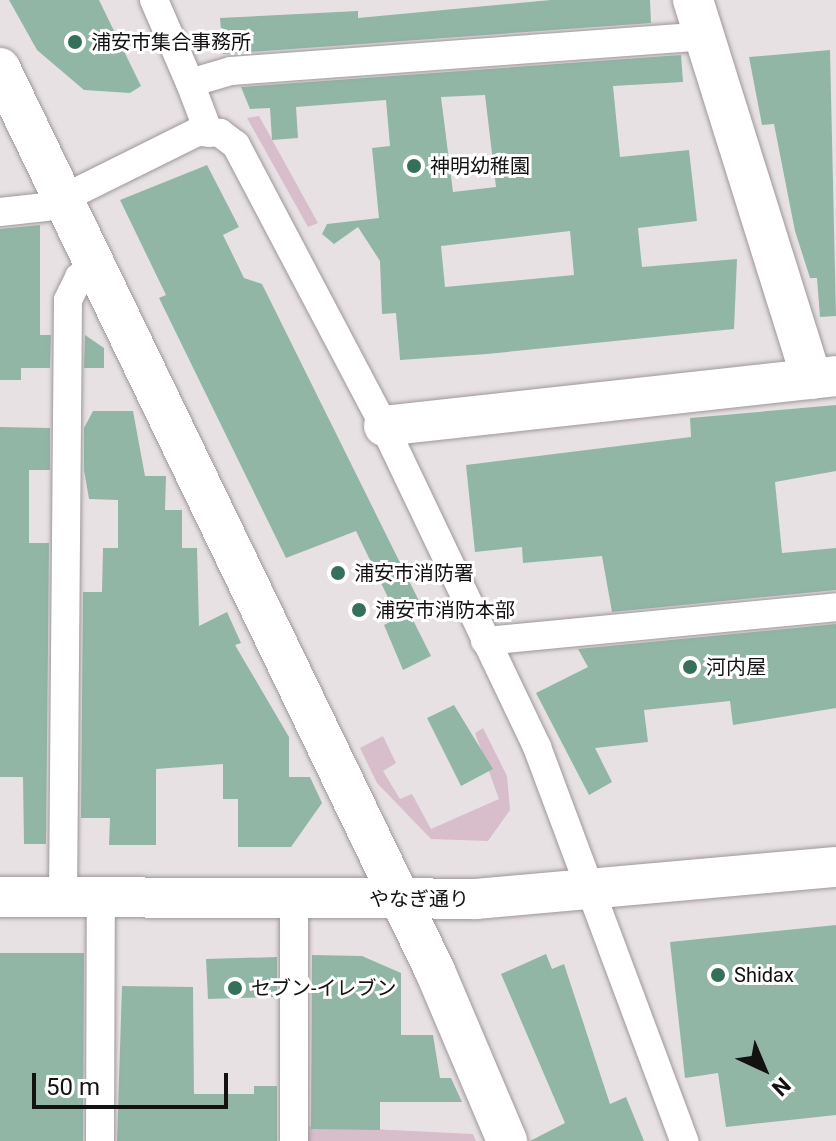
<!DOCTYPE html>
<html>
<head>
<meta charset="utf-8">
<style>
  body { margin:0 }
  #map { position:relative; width:836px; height:1141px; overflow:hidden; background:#e8e1e4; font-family:Roboto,"Noto Sans JP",sans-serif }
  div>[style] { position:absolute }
  .green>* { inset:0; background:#d7beca }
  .building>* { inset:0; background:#91b6a6 }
  .roads { filter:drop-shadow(0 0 2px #9d979a) drop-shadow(0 0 2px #9d979a) }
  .street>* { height:28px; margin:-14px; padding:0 14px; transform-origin:14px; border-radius:14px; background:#fff }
  .secondary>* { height:40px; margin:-20px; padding:0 20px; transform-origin:20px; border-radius:20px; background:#fff }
  .dots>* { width:22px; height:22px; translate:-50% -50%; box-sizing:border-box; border:4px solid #fff; border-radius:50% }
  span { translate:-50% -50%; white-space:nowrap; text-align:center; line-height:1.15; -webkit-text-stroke:6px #fff; paint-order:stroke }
  .poi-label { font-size:20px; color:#131112 }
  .left { translate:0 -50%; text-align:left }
  .street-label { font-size:20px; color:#131112 }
  .north { position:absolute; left:724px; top:1029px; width:80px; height:80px; -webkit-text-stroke:6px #fff; paint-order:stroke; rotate:136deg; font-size:22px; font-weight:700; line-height:32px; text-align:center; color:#131112 }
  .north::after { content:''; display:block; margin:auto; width:28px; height:36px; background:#131112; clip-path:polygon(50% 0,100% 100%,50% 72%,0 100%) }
  .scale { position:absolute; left:32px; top:1073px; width:196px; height:36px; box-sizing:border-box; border:4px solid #131112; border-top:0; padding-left:10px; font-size:24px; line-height:28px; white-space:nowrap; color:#131112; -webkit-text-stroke:6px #fff; paint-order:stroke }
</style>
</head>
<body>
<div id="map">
  <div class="green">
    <div style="clip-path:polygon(259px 116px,318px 223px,308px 227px,247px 118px)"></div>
    <div style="clip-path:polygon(483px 728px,507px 776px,510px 810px,488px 841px,431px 839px,377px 783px,360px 748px,383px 736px,396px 763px,383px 771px,400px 799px,412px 794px,431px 829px,499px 799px,475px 733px)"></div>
    <div style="clip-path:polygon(308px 1126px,473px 1134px,476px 1141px,308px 1141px)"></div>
  </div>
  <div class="building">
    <div style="clip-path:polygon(9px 0,99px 0,141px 86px,130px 93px,84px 90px,37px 50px)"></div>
    <div style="clip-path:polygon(551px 0,650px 0,651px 23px,223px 54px,220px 18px,358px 11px,358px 18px)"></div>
    <div style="clip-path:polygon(830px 50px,836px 316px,820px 317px,817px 278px,810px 278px,795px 231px,774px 124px,762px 125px,749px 57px)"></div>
    <div style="clip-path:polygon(evenodd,681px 55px,683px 82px,613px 86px,620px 157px,689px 150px,697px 221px,638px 228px,642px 267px,737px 259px,734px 329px,487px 354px,400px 360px,396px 313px,382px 314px,380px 261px,358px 227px,334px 244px,322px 234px,327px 224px,379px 218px,372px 148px,390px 146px,386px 100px,296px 107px,298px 138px,272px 140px,270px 108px,250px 109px,241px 87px,681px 55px,485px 95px,496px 187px,453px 192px,441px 97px,485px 95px,681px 55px,570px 231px,574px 275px,445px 287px,441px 246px,570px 231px)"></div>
    <div style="clip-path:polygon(207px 165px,239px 227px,223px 235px,244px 278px,262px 284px,419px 601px,395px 612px,356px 531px,286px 558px,159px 298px,166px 295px,120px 200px)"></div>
    <div style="clip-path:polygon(40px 225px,40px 335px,51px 335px,50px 368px,21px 368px,21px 380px,0 380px,0 229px)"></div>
    <div style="clip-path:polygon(85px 335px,104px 348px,104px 368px,84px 368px)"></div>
    <div style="clip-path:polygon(836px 405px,836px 471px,775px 482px,782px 553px,836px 548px,836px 590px,612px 612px,602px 556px,523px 563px,522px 547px,475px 552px,466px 465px,691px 437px,690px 418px)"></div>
    <div style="clip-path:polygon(93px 411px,133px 411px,145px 476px,166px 476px,165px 510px,182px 510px,182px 548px,197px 548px,199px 626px,227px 612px,241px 643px,235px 645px,289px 737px,289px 777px,310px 777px,322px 803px,291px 847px,238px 847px,238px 799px,223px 799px,223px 764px,156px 769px,156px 845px,109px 845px,110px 818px,81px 818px,83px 592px,102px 592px,103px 548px,118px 548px,118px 500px,89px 499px,84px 470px,84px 428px)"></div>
    <div style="clip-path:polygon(0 427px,50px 428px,50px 470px,29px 470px,29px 543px,49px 543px,46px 844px,24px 844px,23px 777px,0 777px)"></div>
    <div style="clip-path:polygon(409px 612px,431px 656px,403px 670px,384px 625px)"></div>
    <div style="clip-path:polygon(836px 624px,836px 708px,733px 725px,730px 701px,644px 710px,648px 742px,595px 748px,612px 782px,589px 795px,536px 693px,588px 667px,578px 649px)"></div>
    <div style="clip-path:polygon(454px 705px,493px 769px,461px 786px,427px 718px)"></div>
    <div style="clip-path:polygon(836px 925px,836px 1115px,726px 1127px,718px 1073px,685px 1078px,670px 942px)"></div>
    <div style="clip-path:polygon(0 953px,84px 953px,83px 1141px,0 1141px)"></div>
    <div style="clip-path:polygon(546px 954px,552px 969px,564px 964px,610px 1104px,626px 1097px,644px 1141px,530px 1141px,565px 1123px,501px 974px)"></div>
    <div style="clip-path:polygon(312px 955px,362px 956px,401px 973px,401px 1035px,433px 1035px,440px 1078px,451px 1078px,462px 1102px,380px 1102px,380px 1130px,311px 1129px)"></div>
    <div style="clip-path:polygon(277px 957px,277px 997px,208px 999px,206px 959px)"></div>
    <div style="clip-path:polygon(122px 986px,193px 987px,194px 1094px,254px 1094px,254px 1086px,277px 1086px,277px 1141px,117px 1141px)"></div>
  </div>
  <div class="roads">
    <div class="street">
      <div style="left:154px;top:0;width:90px;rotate:66.6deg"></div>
      <div style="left:209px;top:133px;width:53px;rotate:-110.8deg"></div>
      <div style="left:190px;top:83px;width:43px;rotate:-16.3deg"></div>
      <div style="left:231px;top:71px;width:474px;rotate:-4.2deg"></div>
      <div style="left:0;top:212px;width:46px;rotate:-6.2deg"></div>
      <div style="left:46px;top:207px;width:169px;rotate:-26.4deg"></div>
      <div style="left:197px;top:132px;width:23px;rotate:2deg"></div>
      <div style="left:220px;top:133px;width:20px;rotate:37deg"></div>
      <div style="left:236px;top:145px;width:318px;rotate:62.2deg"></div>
      <div style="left:384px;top:426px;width:356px;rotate:64.5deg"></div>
      <div style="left:537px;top:747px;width:421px;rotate:69.5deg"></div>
      <div style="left:485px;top:641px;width:353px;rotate:-5.5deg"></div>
      <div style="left:63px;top:898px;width:598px;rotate:-89.52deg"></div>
      <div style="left:68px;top:300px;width:25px;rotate:-64deg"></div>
      <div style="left:79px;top:277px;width:18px;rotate:-29deg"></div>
      <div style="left:294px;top:900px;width:241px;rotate:90deg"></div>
      <div style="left:100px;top:1141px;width:243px;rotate:-89.8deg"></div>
    </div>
    <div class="secondary">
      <div style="left:693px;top:0;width:397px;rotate:72.6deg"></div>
      <div style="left:0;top:68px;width:1002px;rotate:64.28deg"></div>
      <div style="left:435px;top:971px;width:185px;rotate:67deg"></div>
      <div style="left:384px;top:426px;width:455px;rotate:-6.3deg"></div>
      <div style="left:0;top:897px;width:476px;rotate:0.2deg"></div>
      <div style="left:476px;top:899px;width:361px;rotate:-5.1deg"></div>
    </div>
  </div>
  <div class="dots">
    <div style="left:75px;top:42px;background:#35705a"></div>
    <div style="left:414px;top:166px;background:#35705a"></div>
    <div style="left:338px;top:573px;background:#35705a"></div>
    <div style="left:359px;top:610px;background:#35705a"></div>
    <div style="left:690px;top:667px;background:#35705a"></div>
    <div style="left:718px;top:975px;background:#35705a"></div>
    <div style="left:235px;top:988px;background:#35705a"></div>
  </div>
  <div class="poi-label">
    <span class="left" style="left:91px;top:42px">浦安市集合事務所</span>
    <span class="left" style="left:430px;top:166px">神明幼稚園</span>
    <span class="left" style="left:354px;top:573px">浦安市消防署</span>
    <span class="left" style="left:375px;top:610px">浦安市消防本部</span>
    <span class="left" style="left:706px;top:667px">河内屋</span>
    <span class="left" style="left:734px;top:975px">Shidax</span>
    <span class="left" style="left:251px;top:988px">セブン-イレブン</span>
  </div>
  <div class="street-label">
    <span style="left:419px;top:899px">やなぎ通り</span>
  </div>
  <div class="north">N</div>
  <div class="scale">50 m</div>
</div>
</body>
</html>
